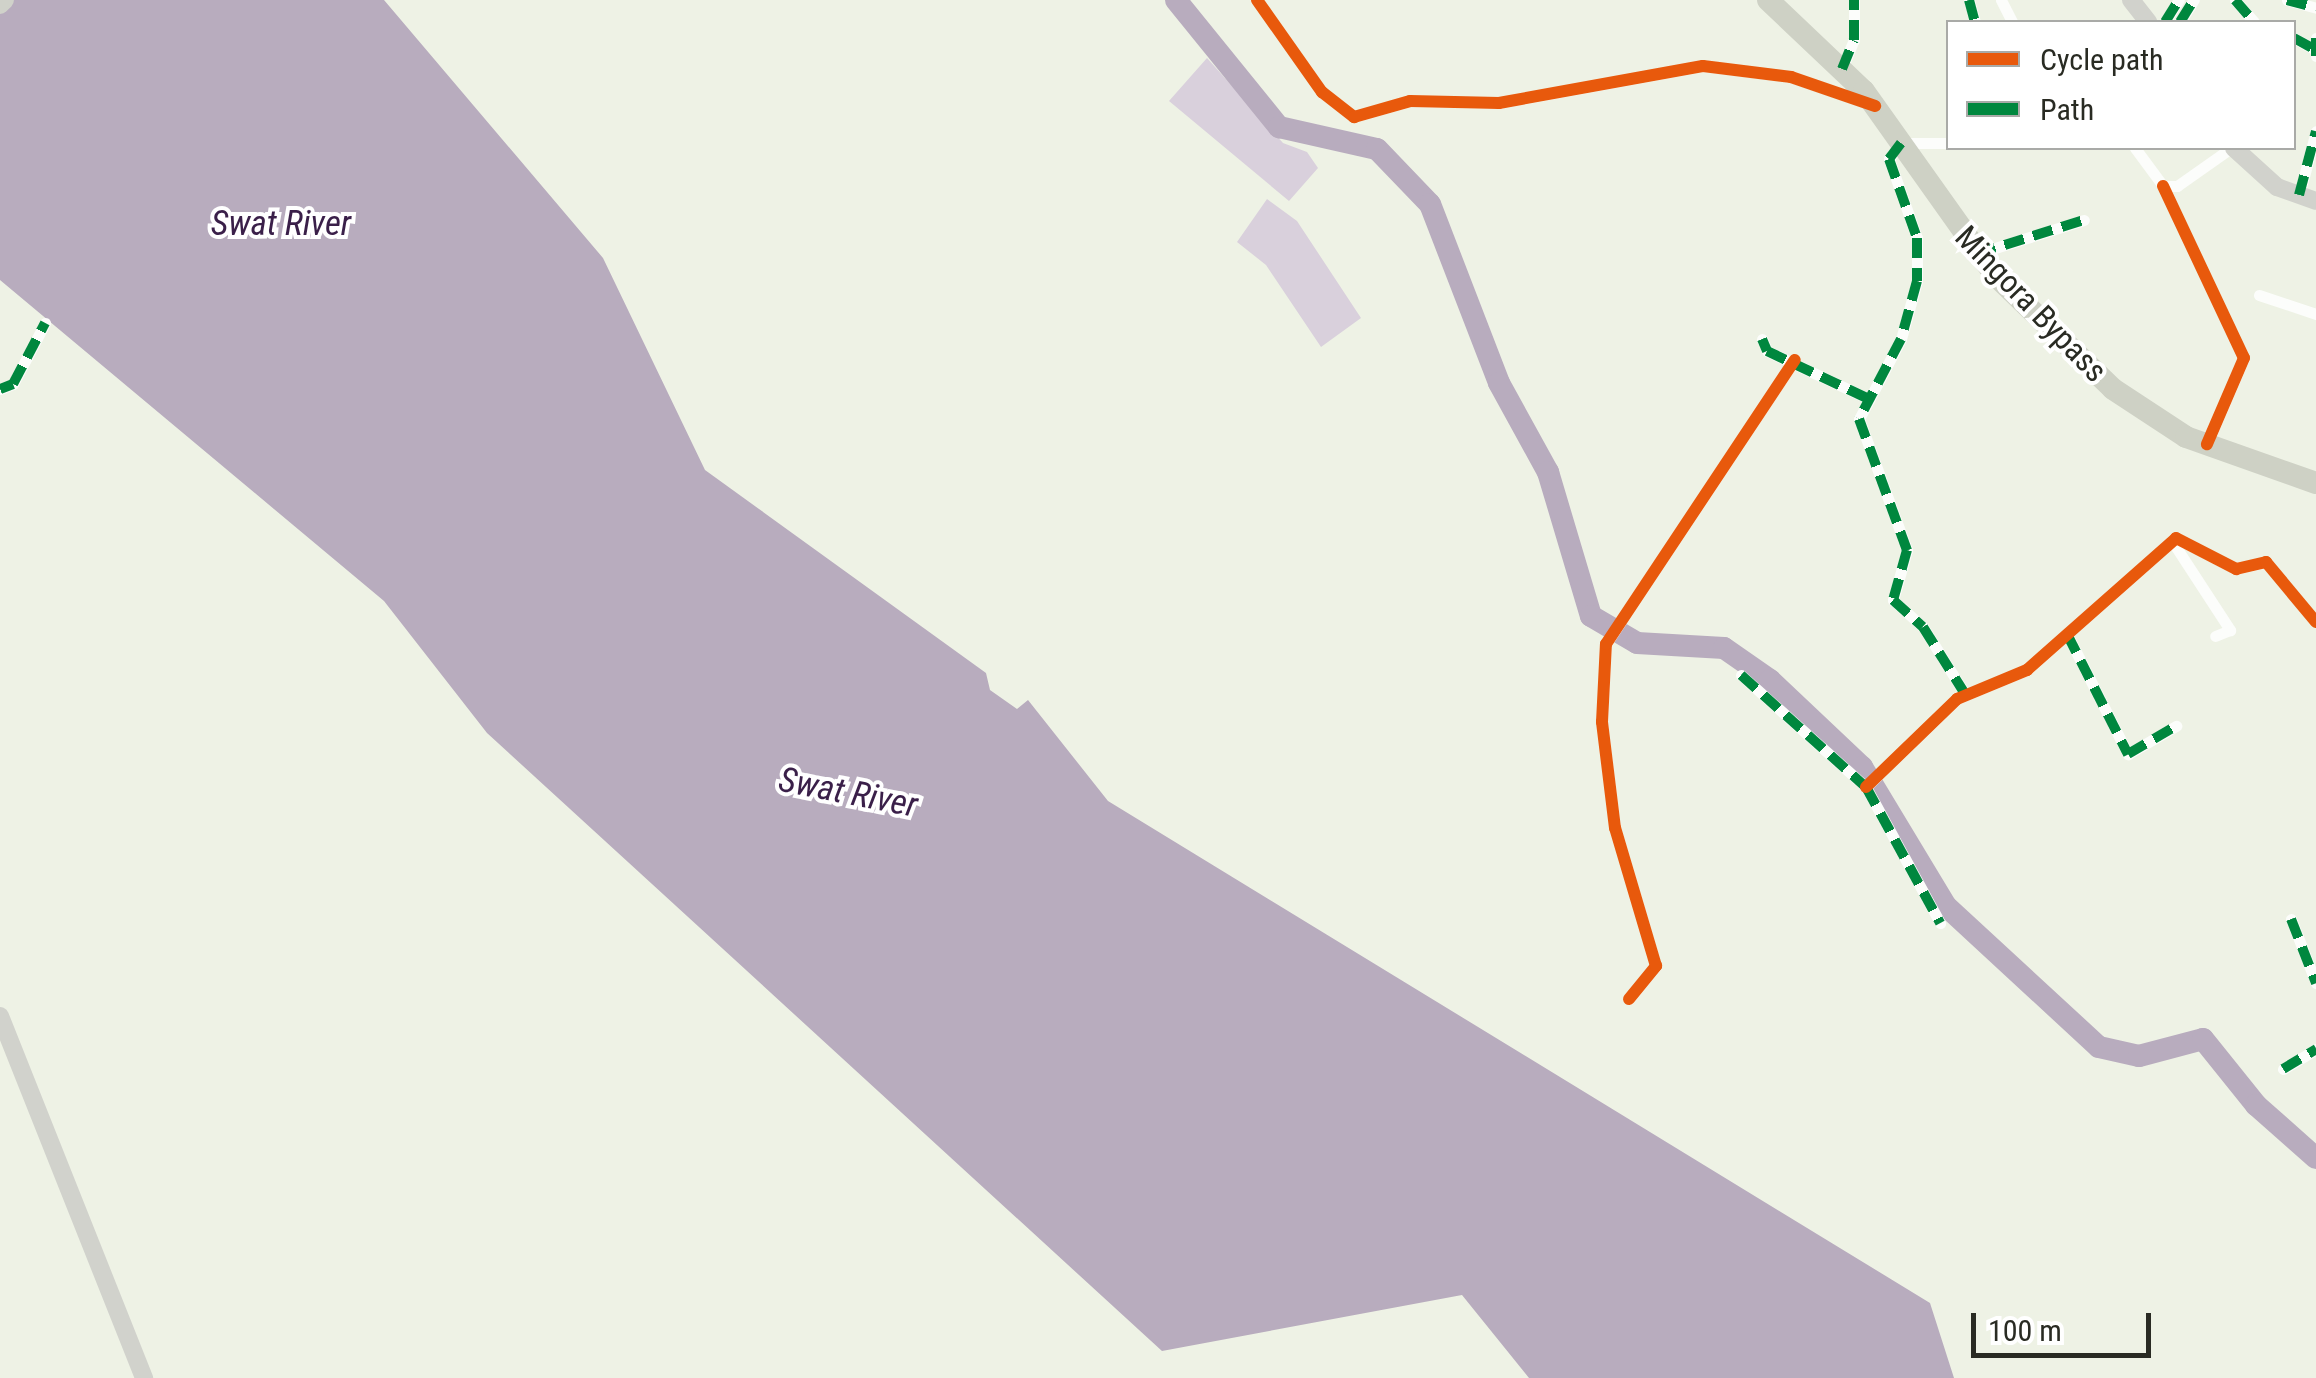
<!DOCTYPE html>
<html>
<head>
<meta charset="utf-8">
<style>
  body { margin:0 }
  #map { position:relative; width:2316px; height:1378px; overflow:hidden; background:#eef2e5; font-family:"Roboto Condensed",sans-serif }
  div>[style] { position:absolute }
  .forest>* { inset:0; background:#d9d0dc }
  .water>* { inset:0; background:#b8acbe }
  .river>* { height:22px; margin:-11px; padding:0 11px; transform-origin:11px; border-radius:11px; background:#b8acbe }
  .street>* { height:11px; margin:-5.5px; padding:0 5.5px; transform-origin:5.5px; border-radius:5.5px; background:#fcfdfb }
  .secondary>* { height:18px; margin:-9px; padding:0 9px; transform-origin:9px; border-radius:9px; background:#d1d2cc }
  .primary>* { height:18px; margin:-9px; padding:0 9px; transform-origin:9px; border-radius:9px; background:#d0d2ca }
  .highway>* { height:22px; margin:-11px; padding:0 11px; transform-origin:11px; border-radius:11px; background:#ced1c5 }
  .quiet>* { height:10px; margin-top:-5px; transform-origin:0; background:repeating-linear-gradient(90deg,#00873e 0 20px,transparent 0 30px) }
  .cycleway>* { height:12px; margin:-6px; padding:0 6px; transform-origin:6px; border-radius:6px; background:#e8590c }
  span { translate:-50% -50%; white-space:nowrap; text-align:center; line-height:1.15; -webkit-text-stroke:8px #fff; paint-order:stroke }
  .street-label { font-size:32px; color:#292b23 }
  .water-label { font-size:35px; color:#3a1f49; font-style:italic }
  .legend { position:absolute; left:1946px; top:20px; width:350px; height:130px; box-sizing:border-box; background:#fff; border:2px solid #a9aaa7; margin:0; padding:12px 18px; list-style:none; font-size:30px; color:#292b23 }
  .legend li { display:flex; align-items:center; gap:20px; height:50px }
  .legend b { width:50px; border:2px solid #a9aaa7 }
  .scale { position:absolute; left:1971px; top:1313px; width:180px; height:45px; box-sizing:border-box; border:5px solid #292b23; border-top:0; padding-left:12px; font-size:30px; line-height:35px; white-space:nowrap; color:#292b23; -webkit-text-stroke:8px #fff; paint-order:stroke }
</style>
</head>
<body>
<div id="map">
  <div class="forest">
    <div style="clip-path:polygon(1207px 58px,1283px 143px,1307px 152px,1318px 168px,1289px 201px,1169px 101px)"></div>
    <div style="clip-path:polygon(1267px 199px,1297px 221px,1361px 318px,1321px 347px,1266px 265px,1237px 242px)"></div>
  </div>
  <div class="water">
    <div style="clip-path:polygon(0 0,384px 0,603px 258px,705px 470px,986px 673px,990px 690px,1017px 709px,1028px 700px,1108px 801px,1930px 1303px,1954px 1378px,1529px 1378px,1462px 1295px,1162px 1351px,487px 733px,384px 601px,0 280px)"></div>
  </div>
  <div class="river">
    <div style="left:1176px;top:0;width:164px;rotate:51deg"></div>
    <div style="left:1279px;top:127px;width:100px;rotate:12.7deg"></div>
    <div style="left:1377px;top:149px;width:76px;rotate:46.1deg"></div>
    <div style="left:1430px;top:204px;width:192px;rotate:68.9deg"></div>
    <div style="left:1499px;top:383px;width:102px;rotate:61.2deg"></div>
    <div style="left:1548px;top:472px;width:150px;rotate:73.4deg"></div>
    <div style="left:1591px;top:616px;width:53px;rotate:30.4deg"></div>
    <div style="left:1637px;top:643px;width:87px;rotate:3.3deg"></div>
    <div style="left:1724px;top:648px;width:56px;rotate:34.8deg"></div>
    <div style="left:1770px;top:680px;width:127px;rotate:43.4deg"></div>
    <div style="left:1862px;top:767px;width:162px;rotate:58.9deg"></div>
    <div style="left:1946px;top:906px;width:208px;rotate:42.7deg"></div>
    <div style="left:2099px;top:1047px;width:41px;rotate:12.7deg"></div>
    <div style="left:2139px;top:1056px;width:66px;rotate:-14.9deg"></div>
    <div style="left:2203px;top:1039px;width:85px;rotate:51.2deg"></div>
    <div style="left:2256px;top:1105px;width:80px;rotate:41.5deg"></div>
  </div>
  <div class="street">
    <div style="left:1257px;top:0;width:113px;rotate:54.8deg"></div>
    <div style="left:1322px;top:92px;width:41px;rotate:38deg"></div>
    <div style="left:1354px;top:117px;width:58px;rotate:-15.9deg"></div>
    <div style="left:1410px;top:101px;width:89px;rotate:1.3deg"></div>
    <div style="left:1499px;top:103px;width:207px;rotate:-10.3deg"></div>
    <div style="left:1703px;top:66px;width:89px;rotate:7.1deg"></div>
    <div style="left:1791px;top:77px;width:83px;rotate:18.9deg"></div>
    <div style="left:1969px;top:0;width:23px;rotate:75deg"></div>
    <div style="left:2001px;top:0;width:25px;rotate:63deg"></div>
    <div style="left:2235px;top:0;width:29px;rotate:49deg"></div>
    <div style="left:2287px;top:0;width:30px;rotate:15deg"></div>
    <div style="left:2165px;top:22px;width:26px;rotate:-58deg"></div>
    <div style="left:2180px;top:22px;width:26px;rotate:-58deg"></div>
    <div style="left:2294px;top:38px;width:21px;rotate:29deg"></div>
    <div style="left:2316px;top:38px;width:18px;rotate:90deg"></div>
    <div style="left:1842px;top:69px;width:31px;rotate:-68deg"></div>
    <div style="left:1854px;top:40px;width:40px;rotate:-90deg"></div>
    <div style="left:1948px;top:143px;width:47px;rotate:180deg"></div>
    <div style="left:1901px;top:143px;width:20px;rotate:127deg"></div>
    <div style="left:1889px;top:159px;width:84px;rotate:70.5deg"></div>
    <div style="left:1917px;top:238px;width:43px;rotate:90deg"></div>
    <div style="left:1917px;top:281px;width:60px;rotate:105.4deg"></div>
    <div style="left:1901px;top:339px;width:90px;rotate:117.7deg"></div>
    <div style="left:1859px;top:419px;width:140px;rotate:69.9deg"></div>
    <div style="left:1907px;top:550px;width:52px;rotate:105.6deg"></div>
    <div style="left:1893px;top:600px;width:40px;rotate:42deg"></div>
    <div style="left:1923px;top:627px;width:79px;rotate:57.9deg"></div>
    <div style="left:2135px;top:148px;width:47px;rotate:53.6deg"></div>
    <div style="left:2163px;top:186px;width:14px"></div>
    <div style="left:2177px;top:186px;width:66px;rotate:-35.1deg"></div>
    <div style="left:2163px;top:186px;width:190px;rotate:64.8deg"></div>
    <div style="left:2244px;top:358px;width:94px;rotate:113.3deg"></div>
    <div style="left:2299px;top:195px;width:66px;rotate:-75.1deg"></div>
    <div style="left:1976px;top:254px;width:113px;rotate:-17.5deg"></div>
    <div style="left:2259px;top:295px;width:60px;rotate:18.4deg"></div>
    <div style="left:1762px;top:339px;width:13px;rotate:67deg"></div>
    <div style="left:1767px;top:351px;width:113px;rotate:25.2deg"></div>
    <div style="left:0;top:389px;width:14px;rotate:-21deg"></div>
    <div style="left:13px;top:384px;width:69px;rotate:-62.3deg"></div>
    <div style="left:2174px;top:544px;width:103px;rotate:56.9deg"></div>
    <div style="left:2230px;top:630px;width:16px;rotate:158deg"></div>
    <div style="left:2067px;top:634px;width:135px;rotate:63.1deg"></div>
    <div style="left:2128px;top:754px;width:56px;rotate:-30.3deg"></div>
    <div style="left:1741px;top:675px;width:168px;rotate:41.9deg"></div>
    <div style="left:1866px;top:787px;width:155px;rotate:61.4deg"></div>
    <div style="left:1866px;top:787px;width:127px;rotate:-44deg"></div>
    <div style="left:1957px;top:699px;width:76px;rotate:-22.5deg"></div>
    <div style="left:2027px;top:670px;width:199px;rotate:-41.5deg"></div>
    <div style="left:2176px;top:538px;width:68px;rotate:27.3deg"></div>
    <div style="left:2236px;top:569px;width:31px;rotate:-13deg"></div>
    <div style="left:2266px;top:562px;width:78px;rotate:50.2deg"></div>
    <div style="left:2291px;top:919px;width:69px;rotate:68.7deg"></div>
    <div style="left:1629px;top:999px;width:43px;rotate:-50.7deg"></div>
    <div style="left:1656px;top:966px;width:144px;rotate:-106.5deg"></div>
    <div style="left:1615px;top:828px;width:107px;rotate:-97deg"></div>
    <div style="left:1602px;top:722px;width:78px;rotate:-87.1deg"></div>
    <div style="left:1606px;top:644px;width:341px;rotate:-56.4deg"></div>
    <div style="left:2283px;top:1069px;width:39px;rotate:-31deg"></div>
  </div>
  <div class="secondary">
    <div style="left:2131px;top:0;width:28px;rotate:52deg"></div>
    <div style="left:2234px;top:148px;width:58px;rotate:42.2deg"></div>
    <div style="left:2277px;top:187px;width:41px;rotate:19.7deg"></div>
    <div style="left:0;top:1016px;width:390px;rotate:68.3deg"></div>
  </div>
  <div class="primary">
    <div style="left:0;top:5px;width:7px;rotate:-45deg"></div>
  </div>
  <div class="highway">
    <div style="left:1768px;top:0;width:132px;rotate:43.5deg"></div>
    <div style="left:1864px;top:91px;width:226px;rotate:54.6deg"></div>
    <div style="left:1995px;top:275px;width:164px;rotate:44deg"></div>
    <div style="left:2113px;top:389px;width:87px;rotate:33.3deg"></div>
    <div style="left:2186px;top:437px;width:138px;rotate:19.5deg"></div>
  </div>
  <div class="quiet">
    <div style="left:1969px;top:0;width:23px;rotate:75deg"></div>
    <div style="left:2235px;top:0;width:29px;rotate:49deg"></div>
    <div style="left:2287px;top:0;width:30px;rotate:15deg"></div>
    <div style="left:2165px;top:22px;width:26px;rotate:-58deg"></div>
    <div style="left:2180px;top:22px;width:26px;rotate:-58deg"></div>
    <div style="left:2294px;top:38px;width:21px;rotate:29deg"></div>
    <div style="left:2316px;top:38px;width:18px;rotate:90deg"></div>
    <div style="left:1842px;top:69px;width:31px;rotate:-68deg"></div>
    <div style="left:1854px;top:40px;width:40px;rotate:-90deg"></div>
    <div style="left:1901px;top:143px;width:20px;rotate:127deg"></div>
    <div style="left:1889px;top:159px;width:84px;rotate:70.5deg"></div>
    <div style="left:1917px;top:238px;width:43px;rotate:90deg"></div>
    <div style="left:1917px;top:281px;width:60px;rotate:105.4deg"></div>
    <div style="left:1901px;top:339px;width:90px;rotate:117.7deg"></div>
    <div style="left:1859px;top:419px;width:140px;rotate:69.9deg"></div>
    <div style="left:1907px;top:550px;width:52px;rotate:105.6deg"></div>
    <div style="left:1893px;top:600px;width:40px;rotate:42deg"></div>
    <div style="left:1923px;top:627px;width:79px;rotate:57.9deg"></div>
    <div style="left:2299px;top:195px;width:66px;rotate:-75.1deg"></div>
    <div style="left:1976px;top:254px;width:113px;rotate:-17.5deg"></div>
    <div style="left:1762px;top:339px;width:13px;rotate:67deg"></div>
    <div style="left:1767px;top:351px;width:113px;rotate:25.2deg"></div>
    <div style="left:0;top:389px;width:14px;rotate:-21deg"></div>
    <div style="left:13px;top:384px;width:69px;rotate:-62.3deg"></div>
    <div style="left:2067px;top:634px;width:135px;rotate:63.1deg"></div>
    <div style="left:2128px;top:754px;width:56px;rotate:-30.3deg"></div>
    <div style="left:1741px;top:675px;width:168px;rotate:41.9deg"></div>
    <div style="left:1866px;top:787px;width:155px;rotate:61.4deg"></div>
    <div style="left:2291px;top:919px;width:69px;rotate:68.7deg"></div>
    <div style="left:2283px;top:1069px;width:39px;rotate:-31deg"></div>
  </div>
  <div class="cycleway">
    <div style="left:1257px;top:0;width:113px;rotate:54.8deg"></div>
    <div style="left:1322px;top:92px;width:41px;rotate:38deg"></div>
    <div style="left:1354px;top:117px;width:58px;rotate:-15.9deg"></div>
    <div style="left:1410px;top:101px;width:89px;rotate:1.3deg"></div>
    <div style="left:1499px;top:103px;width:207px;rotate:-10.3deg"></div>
    <div style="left:1703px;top:66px;width:89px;rotate:7.1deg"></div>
    <div style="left:1791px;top:77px;width:89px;rotate:19deg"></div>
    <div style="left:2163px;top:186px;width:190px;rotate:64.8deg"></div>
    <div style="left:2244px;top:358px;width:94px;rotate:113.3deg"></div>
    <div style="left:1866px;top:787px;width:127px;rotate:-44deg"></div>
    <div style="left:1957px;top:699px;width:76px;rotate:-22.5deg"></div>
    <div style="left:2027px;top:670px;width:199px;rotate:-41.5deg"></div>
    <div style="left:2176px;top:538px;width:68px;rotate:27.3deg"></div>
    <div style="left:2236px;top:569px;width:31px;rotate:-13deg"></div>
    <div style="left:2266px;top:562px;width:78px;rotate:50.2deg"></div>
    <div style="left:1629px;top:999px;width:43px;rotate:-50.7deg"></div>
    <div style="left:1656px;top:966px;width:144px;rotate:-106.5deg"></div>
    <div style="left:1615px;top:828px;width:107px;rotate:-97deg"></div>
    <div style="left:1602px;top:722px;width:78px;rotate:-87.1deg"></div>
    <div style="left:1606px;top:644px;width:341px;rotate:-56.4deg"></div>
  </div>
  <div class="street-label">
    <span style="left:2031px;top:304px;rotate:46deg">Mingora Bypass</span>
  </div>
  <div class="water-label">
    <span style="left:281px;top:224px">Swat River</span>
    <span style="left:848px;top:793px;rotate:11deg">Swat River</span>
  </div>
  <ul class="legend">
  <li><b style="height:12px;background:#e8590c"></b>Cycle path</li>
  <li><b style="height:12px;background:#00873e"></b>Path</li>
  </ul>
  <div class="scale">100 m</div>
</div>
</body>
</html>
